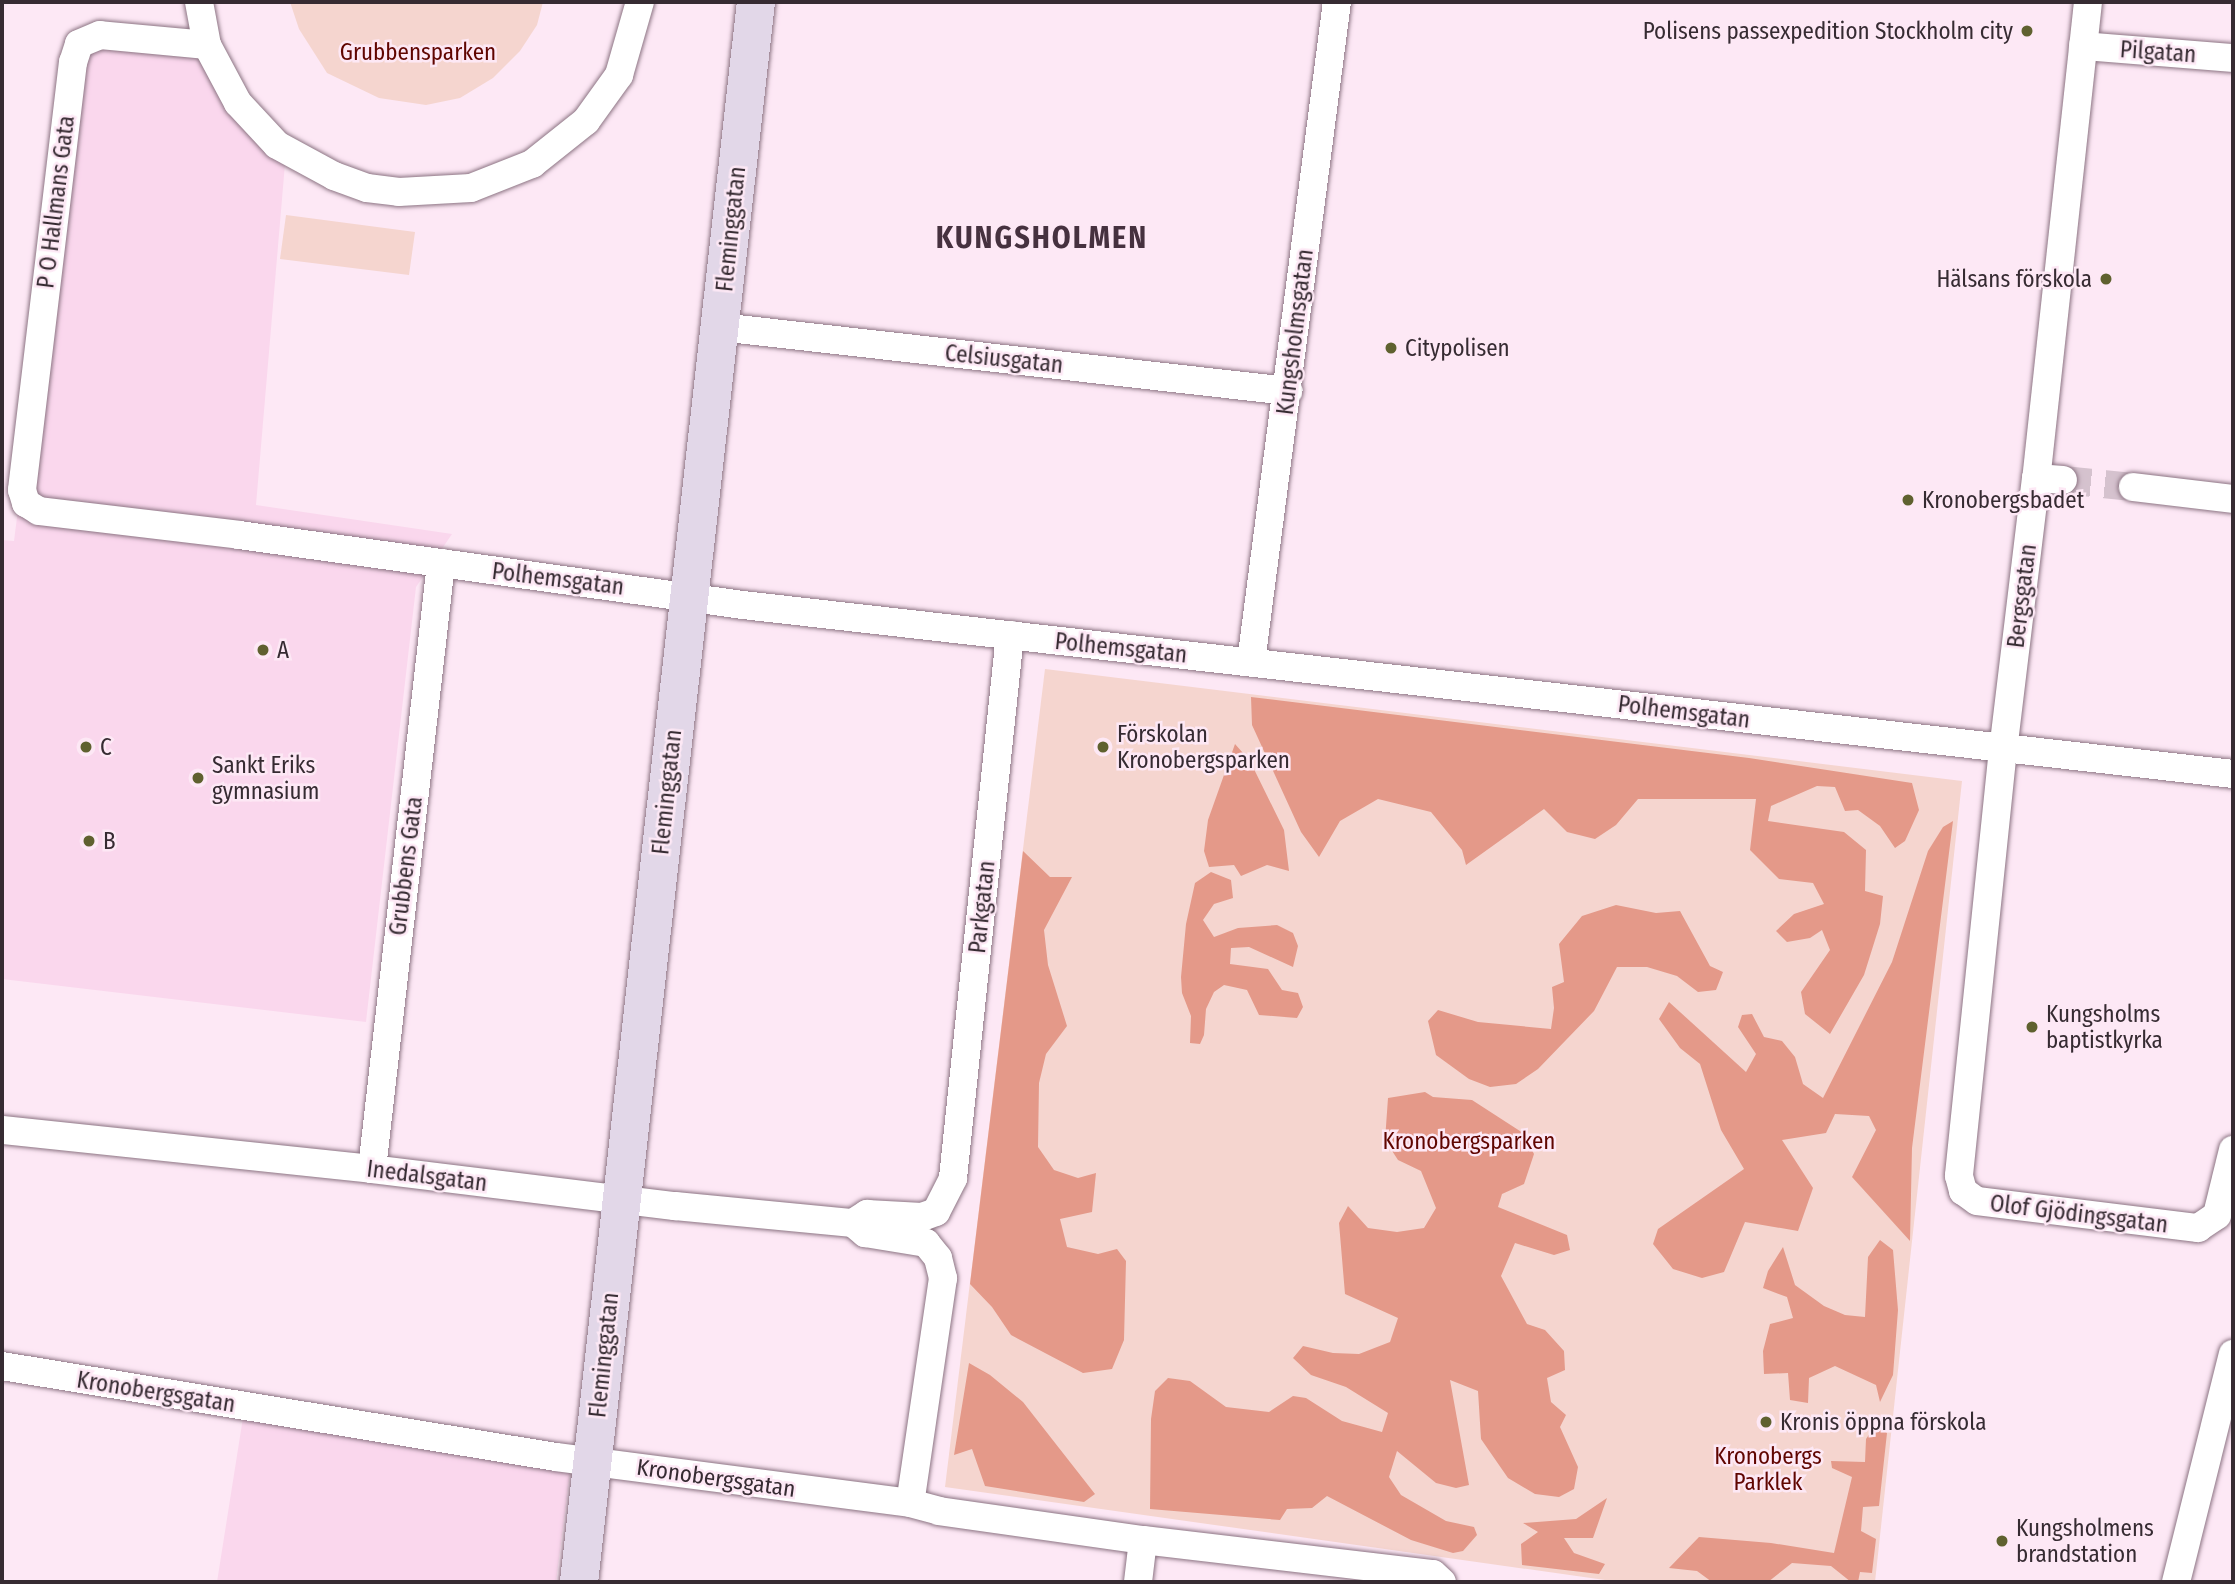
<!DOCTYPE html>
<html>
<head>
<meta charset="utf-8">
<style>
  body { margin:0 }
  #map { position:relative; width:2235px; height:1584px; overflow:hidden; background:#fde8f5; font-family:"Fira Sans Condensed",sans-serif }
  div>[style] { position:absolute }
  .built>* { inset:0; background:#fad7ed }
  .green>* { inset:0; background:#f5d5cf }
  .forest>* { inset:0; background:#e49989 }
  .street-tunnel>* { height:28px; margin-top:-14px; transform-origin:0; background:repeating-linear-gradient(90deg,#d5c2ce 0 28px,transparent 0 42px) }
  .roads { filter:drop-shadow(0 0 2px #8c7483) drop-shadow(0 0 2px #8c7483) }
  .street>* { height:28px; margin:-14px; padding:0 14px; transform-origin:14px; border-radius:14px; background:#fff }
  .secondary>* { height:38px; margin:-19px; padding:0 19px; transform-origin:19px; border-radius:19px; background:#e2d7e8 }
  .dots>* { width:19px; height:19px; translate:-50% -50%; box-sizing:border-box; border:4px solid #fde8f5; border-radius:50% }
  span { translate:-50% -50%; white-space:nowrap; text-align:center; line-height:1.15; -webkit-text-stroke:5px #fde8f5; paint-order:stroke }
  .poi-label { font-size:23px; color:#362b32 }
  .right { translate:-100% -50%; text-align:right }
  .left { translate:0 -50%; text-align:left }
  .park-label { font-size:23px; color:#600500 }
  .street-label { font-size:23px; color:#362b32 }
  .district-label { font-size:30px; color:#46313f; font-weight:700; letter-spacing:2px }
  .frame { position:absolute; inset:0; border:4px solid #362b32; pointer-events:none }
</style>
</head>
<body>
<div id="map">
  <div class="built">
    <div style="clip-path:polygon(82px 46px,206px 47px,286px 152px,256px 505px,452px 534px,416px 587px,366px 1022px,2px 979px,2px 540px,14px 541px,75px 62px)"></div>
    <div style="clip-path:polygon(245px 1405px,572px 1457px,556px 1582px,217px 1582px)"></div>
  </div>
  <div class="green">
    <div style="clip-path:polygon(290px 2px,543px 2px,537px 25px,520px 51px,493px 78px,460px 98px,426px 105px,379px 98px,327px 73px,299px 29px)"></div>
    <div style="clip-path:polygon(286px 215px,415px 232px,409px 275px,280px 259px)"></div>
    <div style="clip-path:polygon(1045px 669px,1962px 781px,1875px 1582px,1619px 1582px,945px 1487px)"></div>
  </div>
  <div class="forest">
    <div style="clip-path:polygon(1251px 697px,1749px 758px,1912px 783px,1919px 810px,1905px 841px,1895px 848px,1880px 826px,1858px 810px,1845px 811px,1835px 787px,1817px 786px,1771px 806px,1768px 821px,1844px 832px,1866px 850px,1865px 891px,1883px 896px,1880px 924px,1864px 975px,1830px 1034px,1805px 1014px,1801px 992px,1830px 950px,1822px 930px,1810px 938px,1787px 942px,1776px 931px,1794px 914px,1824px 904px,1813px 883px,1779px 879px,1750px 850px,1756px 799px,1638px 799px,1616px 825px,1595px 839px,1567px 832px,1544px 809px,1466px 865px,1462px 850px,1431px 812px,1378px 799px,1340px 821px,1319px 857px,1301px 832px,1252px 725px)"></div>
    <div style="clip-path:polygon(1235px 744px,1250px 761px,1284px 830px,1289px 871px,1267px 865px,1241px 876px,1234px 865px,1209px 867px,1204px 851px,1208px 820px)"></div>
    <div style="clip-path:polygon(1953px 821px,1912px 1148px,1910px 1241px,1852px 1177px,1876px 1130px,1869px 1116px,1835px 1114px,1826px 1133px,1782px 1140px,1813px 1188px,1798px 1231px,1745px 1222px,1724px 1272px,1702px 1278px,1673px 1269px,1653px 1244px,1658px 1229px,1744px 1169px,1721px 1130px,1700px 1064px,1680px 1048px,1659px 1019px,1669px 1002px,1746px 1072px,1756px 1054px,1738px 1027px,1742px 1015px,1752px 1014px,1764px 1037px,1782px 1041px,1795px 1057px,1803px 1084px,1823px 1098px,1892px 962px,1928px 851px,1943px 827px)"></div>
    <div style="clip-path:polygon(1023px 851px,1050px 877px,1072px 877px,1044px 930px,1048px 965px,1067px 1026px,1046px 1054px,1039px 1083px,1038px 1147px,1054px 1170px,1078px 1178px,1096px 1173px,1092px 1212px,1060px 1219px,1067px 1247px,1098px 1254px,1117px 1249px,1126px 1261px,1124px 1340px,1112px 1369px,1083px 1373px,1011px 1335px,992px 1307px,970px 1284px)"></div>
    <div style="clip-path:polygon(1211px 872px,1231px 880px,1233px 898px,1214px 904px,1203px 920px,1214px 937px,1238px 928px,1277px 925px,1293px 933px,1298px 946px,1293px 967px,1249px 947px,1231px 948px,1230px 964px,1268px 969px,1282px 990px,1298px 993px,1303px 1007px,1297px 1018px,1259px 1015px,1247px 990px,1224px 985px,1214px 992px,1206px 1009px,1204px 1035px,1200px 1044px,1190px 1043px,1191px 1016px,1182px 993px,1181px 977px,1186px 924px,1195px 883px)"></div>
    <div style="clip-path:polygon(1616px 905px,1656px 913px,1680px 911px,1710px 966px,1723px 972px,1716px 990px,1698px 992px,1677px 976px,1647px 967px,1617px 967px,1594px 1011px,1538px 1069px,1516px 1084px,1490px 1087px,1469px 1079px,1436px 1055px,1428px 1021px,1438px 1010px,1478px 1022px,1551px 1029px,1554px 1008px,1552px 987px,1564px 982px,1559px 944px,1582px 916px)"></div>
    <div style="clip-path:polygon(1425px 1092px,1433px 1097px,1472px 1100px,1523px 1133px,1534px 1154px,1524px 1184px,1502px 1194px,1498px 1207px,1567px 1235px,1570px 1250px,1554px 1255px,1515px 1243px,1501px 1276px,1527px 1324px,1545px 1330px,1564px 1351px,1565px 1370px,1547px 1378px,1551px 1402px,1566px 1415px,1560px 1427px,1578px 1467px,1574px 1489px,1559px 1497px,1535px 1494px,1508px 1478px,1481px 1439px,1478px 1391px,1450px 1380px,1469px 1485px,1456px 1488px,1436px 1483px,1397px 1451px,1389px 1477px,1401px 1495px,1446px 1521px,1474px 1527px,1477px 1535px,1463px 1551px,1453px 1553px,1411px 1540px,1327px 1496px,1312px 1508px,1287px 1509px,1280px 1520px,1150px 1509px,1151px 1419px,1155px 1391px,1168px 1378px,1190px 1381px,1226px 1407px,1269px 1412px,1293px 1396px,1306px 1398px,1342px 1421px,1382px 1432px,1388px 1413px,1346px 1387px,1311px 1375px,1293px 1358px,1303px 1346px,1333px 1353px,1359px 1354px,1390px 1342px,1398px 1318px,1345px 1294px,1339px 1223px,1348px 1206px,1368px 1228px,1397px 1232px,1424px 1228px,1436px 1208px,1421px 1171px,1398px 1160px,1385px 1140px,1388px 1098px)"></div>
    <div style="clip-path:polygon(1880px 1240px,1893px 1250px,1898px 1310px,1893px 1375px,1880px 1402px,1876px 1385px,1835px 1366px,1809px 1378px,1808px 1403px,1790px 1400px,1788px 1373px,1764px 1374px,1763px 1351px,1770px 1324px,1793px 1318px,1787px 1297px,1763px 1288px,1768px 1271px,1783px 1247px,1795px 1285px,1824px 1306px,1845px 1315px,1865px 1317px,1868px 1257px)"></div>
    <div style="clip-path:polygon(969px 1363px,990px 1375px,1023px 1402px,1095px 1494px,1084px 1502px,985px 1486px,972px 1449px,954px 1455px)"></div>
    <div style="clip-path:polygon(1877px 1423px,1887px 1433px,1879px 1506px,1863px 1507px,1861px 1531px,1876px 1539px,1872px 1573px,1860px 1572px,1858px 1582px,1851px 1582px,1831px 1566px,1792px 1563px,1768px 1582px,1712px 1582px,1697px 1571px,1669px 1568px,1699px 1537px,1771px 1543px,1834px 1553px,1852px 1477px,1832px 1468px,1831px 1461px,1865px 1462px,1866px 1439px)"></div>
    <div style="clip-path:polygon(1607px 1498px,1593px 1538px,1564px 1538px,1574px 1553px,1605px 1564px,1599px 1574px,1522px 1565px,1521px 1544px,1538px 1532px,1523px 1523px,1576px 1519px)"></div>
  </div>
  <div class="street-tunnel">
    <div style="left:2063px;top:480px;width:70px;rotate:5.7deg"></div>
  </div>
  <div class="roads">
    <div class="street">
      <div style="left:199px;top:2px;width:44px;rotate:79.5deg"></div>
      <div style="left:207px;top:45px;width:66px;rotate:61.9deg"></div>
      <div style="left:238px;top:103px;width:57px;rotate:47.1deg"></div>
      <div style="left:277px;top:145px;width:65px;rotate:28.5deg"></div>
      <div style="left:334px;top:176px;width:35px;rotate:20deg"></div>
      <div style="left:367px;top:188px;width:32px;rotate:7deg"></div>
      <div style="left:399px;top:192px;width:72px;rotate:-3.2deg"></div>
      <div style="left:471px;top:188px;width:66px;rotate:-21.5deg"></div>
      <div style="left:532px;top:164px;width:69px;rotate:-38.5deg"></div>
      <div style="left:586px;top:121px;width:57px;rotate:-54.3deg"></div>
      <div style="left:619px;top:75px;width:76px;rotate:-74deg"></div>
      <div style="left:2088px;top:2px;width:479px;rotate:96.2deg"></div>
      <div style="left:2036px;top:478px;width:273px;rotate:96.9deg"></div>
      <div style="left:2003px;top:749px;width:429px;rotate:95.9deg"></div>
      <div style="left:1959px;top:1176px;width:16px;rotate:75deg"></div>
      <div style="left:1963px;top:1191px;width:17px;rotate:36deg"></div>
      <div style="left:1977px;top:1201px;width:223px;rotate:7deg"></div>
      <div style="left:2198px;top:1228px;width:23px;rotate:-34deg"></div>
      <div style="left:2217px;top:1215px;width:67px;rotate:-76.2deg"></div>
      <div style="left:207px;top:45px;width:107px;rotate:-174.7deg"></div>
      <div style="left:100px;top:35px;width:23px;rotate:157deg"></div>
      <div style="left:79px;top:44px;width:19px;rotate:108deg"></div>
      <div style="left:73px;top:62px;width:431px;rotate:96.8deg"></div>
      <div style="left:22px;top:490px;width:14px;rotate:73deg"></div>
      <div style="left:26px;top:503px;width:15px;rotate:32deg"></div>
      <div style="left:39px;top:511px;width:201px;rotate:6.8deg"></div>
      <div style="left:239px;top:535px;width:509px;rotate:7.91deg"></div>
      <div style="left:743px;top:605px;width:1500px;rotate:6.47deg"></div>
      <div style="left:2083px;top:46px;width:150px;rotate:4.6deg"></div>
      <div style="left:720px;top:327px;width:572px;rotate:6.43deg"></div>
      <div style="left:2036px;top:478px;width:27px;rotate:4deg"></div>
      <div style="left:2133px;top:487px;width:101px;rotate:6.8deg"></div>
      <div style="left:1251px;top:662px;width:666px;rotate:-82.58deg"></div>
      <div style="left:2px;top:1130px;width:372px;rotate:6deg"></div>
      <div style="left:372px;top:1169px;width:305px;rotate:7deg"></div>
      <div style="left:675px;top:1206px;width:179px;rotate:5.5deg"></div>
      <div style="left:853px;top:1223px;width:16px;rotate:40deg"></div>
      <div style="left:865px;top:1233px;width:62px;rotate:9.3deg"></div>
      <div style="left:926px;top:1243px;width:19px;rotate:51deg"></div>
      <div style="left:938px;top:1258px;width:21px;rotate:76deg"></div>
      <div style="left:943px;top:1278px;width:227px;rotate:98.3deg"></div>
      <div style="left:372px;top:1169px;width:610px;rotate:-83.5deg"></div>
      <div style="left:853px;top:1223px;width:17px;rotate:-33deg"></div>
      <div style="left:867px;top:1214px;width:55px;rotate:3.1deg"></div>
      <div style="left:922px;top:1217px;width:15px;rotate:-20deg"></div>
      <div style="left:936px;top:1212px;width:38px;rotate:-63deg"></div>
      <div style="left:953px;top:1178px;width:546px;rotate:-84.01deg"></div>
      <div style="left:2px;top:1366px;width:561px;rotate:9.33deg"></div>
      <div style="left:556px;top:1457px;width:357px;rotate:7.4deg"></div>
      <div style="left:910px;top:1503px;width:30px;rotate:15deg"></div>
      <div style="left:939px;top:1511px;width:206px;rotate:8.1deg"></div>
      <div style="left:1143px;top:1540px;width:292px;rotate:6.7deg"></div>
      <div style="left:1433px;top:1574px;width:12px;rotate:42deg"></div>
      <div style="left:1138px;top:1582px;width:42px;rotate:-83.2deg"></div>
      <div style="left:2176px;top:1582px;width:235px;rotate:-76deg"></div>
    </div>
    <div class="secondary">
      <div style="left:579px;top:1582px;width:1590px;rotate:-83.61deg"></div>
    </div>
  </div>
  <div class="dots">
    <div style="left:2027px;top:31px;background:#5f612f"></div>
    <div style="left:2106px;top:279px;background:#5f612f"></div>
    <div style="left:1391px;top:348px;background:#5f612f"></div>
    <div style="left:1908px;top:500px;background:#5f612f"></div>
    <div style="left:263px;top:650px;background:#5f612f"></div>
    <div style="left:86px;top:747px;background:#5f612f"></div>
    <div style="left:1103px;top:747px;background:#5f612f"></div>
    <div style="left:198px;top:778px;background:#5f612f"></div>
    <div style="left:89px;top:841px;background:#5f612f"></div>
    <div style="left:2032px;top:1027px;background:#5f612f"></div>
    <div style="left:1766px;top:1422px;background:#5f612f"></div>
    <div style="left:2002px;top:1541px;background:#5f612f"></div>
  </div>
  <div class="poi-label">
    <span class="right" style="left:2013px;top:31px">Polisens passexpedition Stockholm city</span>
    <span class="right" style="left:2092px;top:279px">Hälsans förskola</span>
    <span class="left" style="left:1405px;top:348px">Citypolisen</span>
    <span class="left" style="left:1922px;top:500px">Kronobergsbadet</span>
    <span class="left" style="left:277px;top:650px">A</span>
    <span class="left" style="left:1117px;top:747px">Förskolan<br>Kronobergsparken</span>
    <span class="left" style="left:100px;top:747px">C</span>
    <span class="left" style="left:212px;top:778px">Sankt Eriks<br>gymnasium</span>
    <span class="left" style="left:103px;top:841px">B</span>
    <span class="left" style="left:2046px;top:1027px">Kungsholms<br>baptistkyrka</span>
    <span class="left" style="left:1780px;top:1422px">Kronis öppna förskola</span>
    <span class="left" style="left:2016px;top:1541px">Kungsholmens<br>brandstation</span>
  </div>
  <div class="park-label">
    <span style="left:418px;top:52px">Grubbensparken</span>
    <span style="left:1469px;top:1141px">Kronobergsparken</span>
    <span style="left:1768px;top:1469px">Kronobergs<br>Parklek</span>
  </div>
  <div class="street-label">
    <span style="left:2158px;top:52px;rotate:4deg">Pilgatan</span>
    <span style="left:56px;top:202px;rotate:-83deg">P O Hallmans Gata</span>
    <span style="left:731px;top:229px;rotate:-84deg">Fleminggatan</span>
    <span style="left:1295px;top:332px;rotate:-83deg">Kungsholmsgatan</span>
    <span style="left:1004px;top:359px;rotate:6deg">Celsiusgatan</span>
    <span style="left:558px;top:579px;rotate:7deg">Polhemsgatan</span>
    <span style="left:2022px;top:596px;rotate:-83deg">Bergsgatan</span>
    <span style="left:1121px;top:648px;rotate:6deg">Polhemsgatan</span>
    <span style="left:1684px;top:712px;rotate:7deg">Polhemsgatan</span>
    <span style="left:667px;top:792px;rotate:-84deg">Fleminggatan</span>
    <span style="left:406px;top:866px;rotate:-83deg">Grubbens Gata</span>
    <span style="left:982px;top:907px;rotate:-84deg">Parkgatan</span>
    <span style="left:427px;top:1176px;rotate:7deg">Inedalsgatan</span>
    <span style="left:2079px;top:1214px;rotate:7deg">Olof Gjödingsgatan</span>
    <span style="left:604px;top:1355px;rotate:-84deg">Fleminggatan</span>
    <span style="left:156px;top:1392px;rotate:9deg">Kronobergsgatan</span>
    <span style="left:716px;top:1478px;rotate:8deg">Kronobergsgatan</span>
  </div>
  <div class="district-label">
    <span style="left:1042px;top:238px">KUNGSHOLMEN</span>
  </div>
  <div class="frame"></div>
</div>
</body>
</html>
